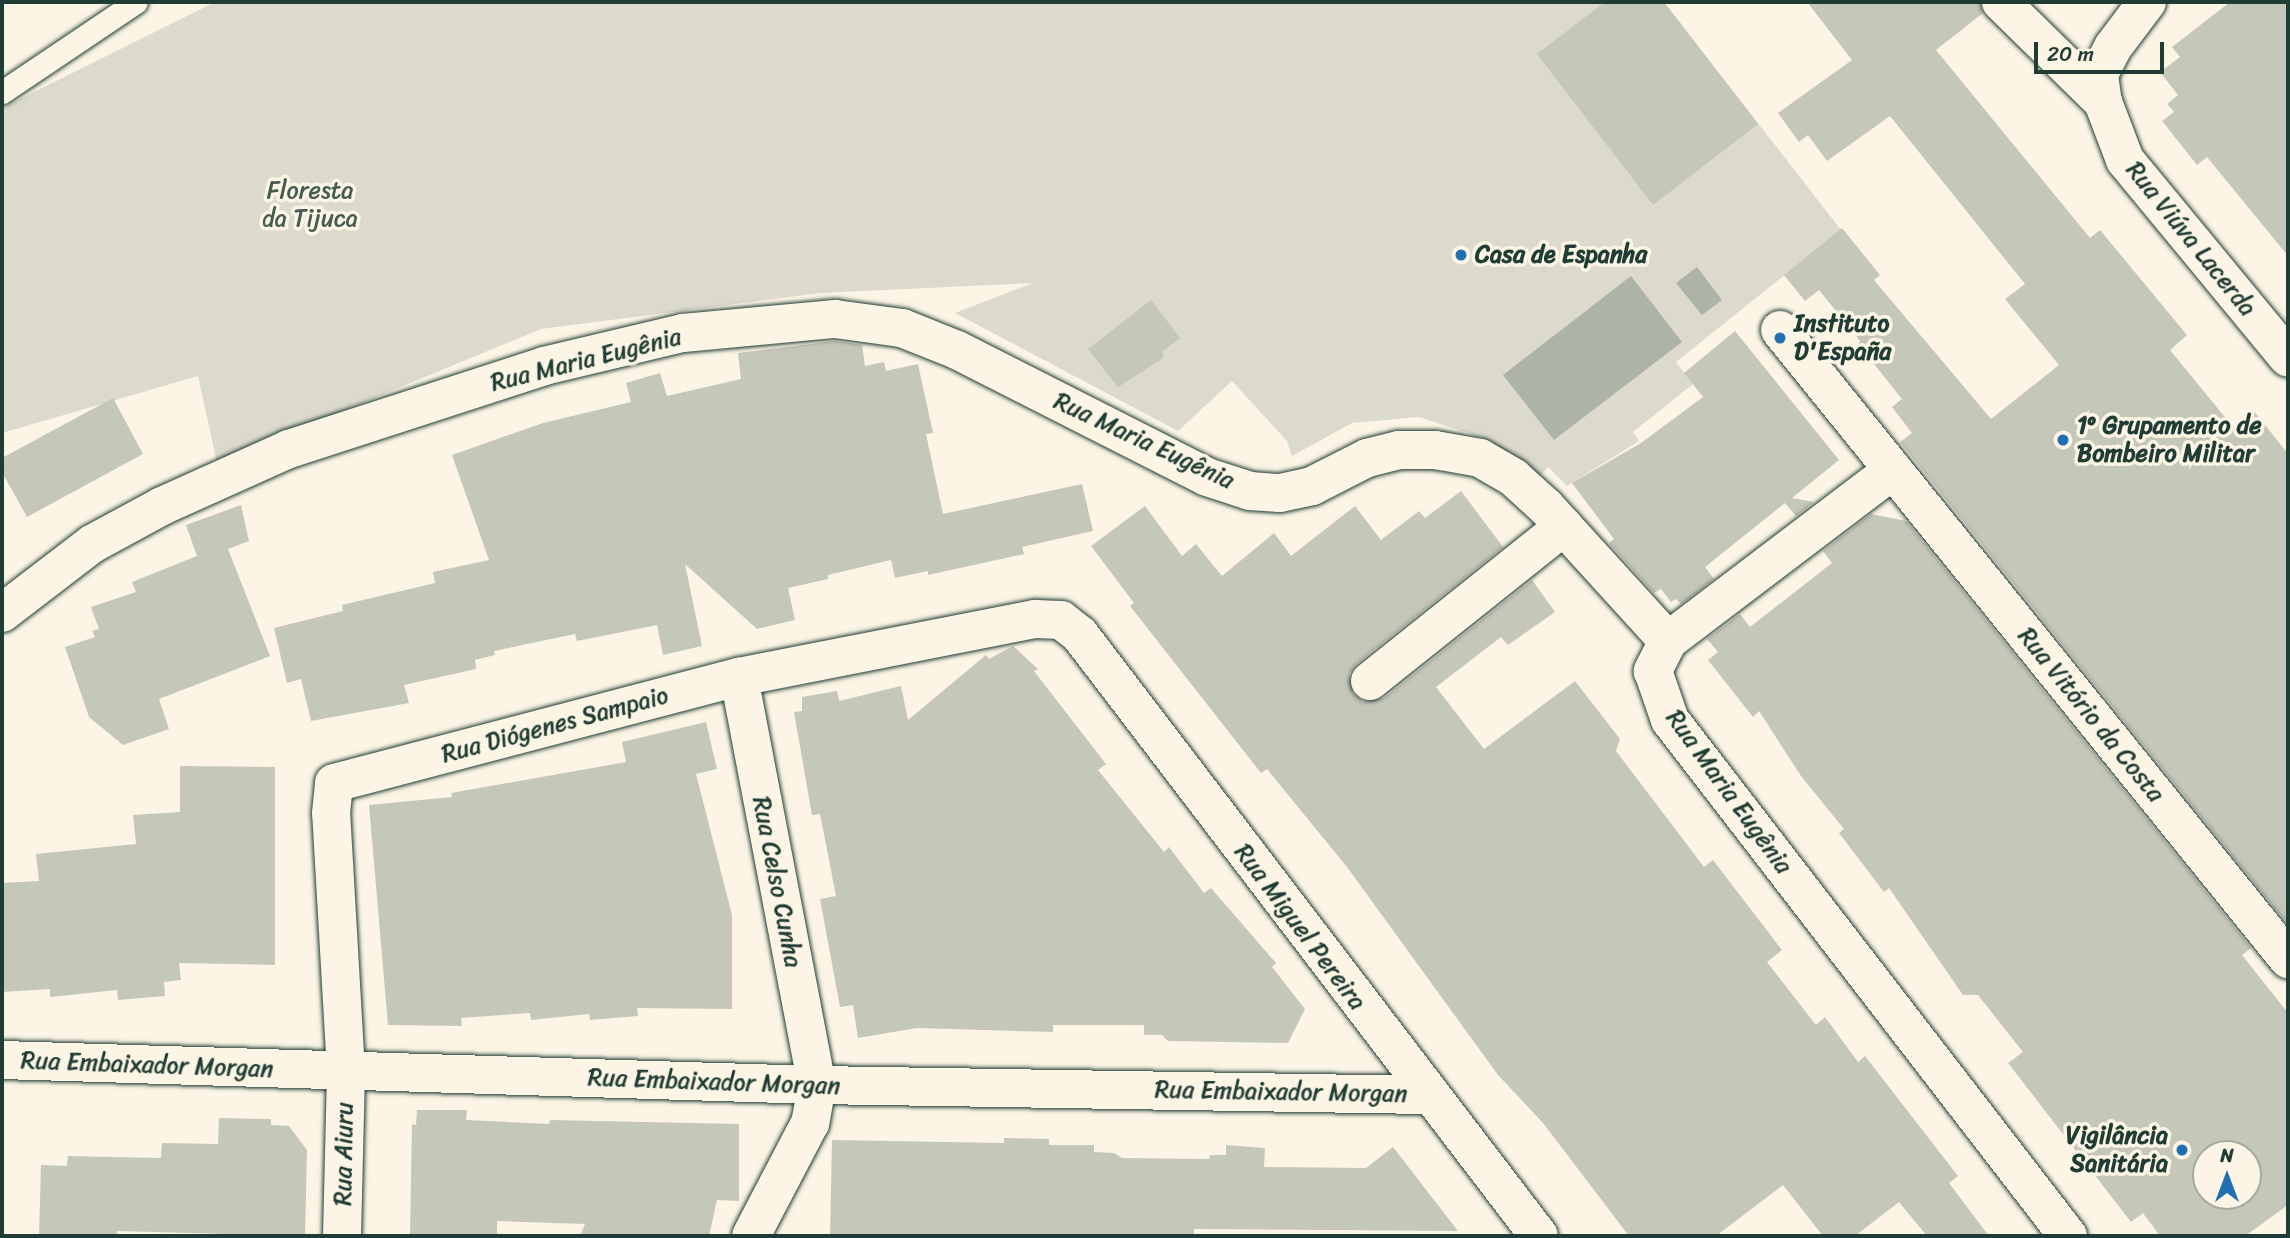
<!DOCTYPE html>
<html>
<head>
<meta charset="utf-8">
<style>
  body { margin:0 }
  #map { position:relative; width:2290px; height:1238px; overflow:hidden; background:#fcf5e5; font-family:Sriracha,sans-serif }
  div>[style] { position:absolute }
  .green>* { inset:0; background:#dcdacc }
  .water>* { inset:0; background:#aeb3a7 }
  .building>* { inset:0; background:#c5c7b9 }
  .roads { filter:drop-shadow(0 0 2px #1f3d34) drop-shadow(0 0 2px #1f3d34) }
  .service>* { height:23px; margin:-11.5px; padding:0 11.5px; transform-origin:11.5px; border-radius:11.5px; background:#fcf5e5 }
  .minor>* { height:38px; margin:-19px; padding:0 19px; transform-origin:19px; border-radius:19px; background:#fcf5e5 }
  .dots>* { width:19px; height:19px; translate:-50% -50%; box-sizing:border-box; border:4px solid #fcf5e5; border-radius:50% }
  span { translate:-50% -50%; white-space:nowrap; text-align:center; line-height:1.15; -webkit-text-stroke:7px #fcf5e5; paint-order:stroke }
  .park-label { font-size:24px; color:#455c52 }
  .street-label { font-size:24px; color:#1f3d34 }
  .poi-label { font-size:24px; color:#1f3d34; font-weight:700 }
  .left { translate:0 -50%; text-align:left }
  .right { translate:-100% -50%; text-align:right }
  .frame { position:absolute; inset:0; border:4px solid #1f3d34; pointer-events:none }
  .north { position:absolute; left:2192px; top:1140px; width:70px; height:70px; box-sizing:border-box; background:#fcf5e5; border:2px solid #a4ab9e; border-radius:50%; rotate:0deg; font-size:19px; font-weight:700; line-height:28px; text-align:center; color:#1f3d34 }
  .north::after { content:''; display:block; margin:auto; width:24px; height:32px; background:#1f6fb2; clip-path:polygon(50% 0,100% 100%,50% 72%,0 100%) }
  .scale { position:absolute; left:2034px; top:42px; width:130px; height:32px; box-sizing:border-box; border:4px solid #1f3d34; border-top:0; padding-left:9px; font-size:21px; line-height:24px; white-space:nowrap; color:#1f3d34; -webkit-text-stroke:5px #fcf5e5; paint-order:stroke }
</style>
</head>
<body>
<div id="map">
  <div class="green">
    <div style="clip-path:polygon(215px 2px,1664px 2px,1841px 230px,1676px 362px,1693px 384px,1633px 432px,1639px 441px,1567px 486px,1548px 467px,1536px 481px,1483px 438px,1419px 417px,1352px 423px,1292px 456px,1287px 441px,1232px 381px,1178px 431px,955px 313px,1033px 283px,821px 293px,541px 329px,217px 463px,198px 376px,2px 433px,2px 108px)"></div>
  </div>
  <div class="water">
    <div style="clip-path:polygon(1697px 267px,1722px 300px,1702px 315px,1676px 283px)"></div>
    <div style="clip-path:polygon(1631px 276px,1682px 342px,1554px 440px,1503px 375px)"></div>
  </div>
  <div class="building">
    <div style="clip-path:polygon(1605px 2px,1664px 2px,1758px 124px,1653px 205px,1537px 54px)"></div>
    <div style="clip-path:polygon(1807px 2px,1980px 2px,1983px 13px,1936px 50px,2090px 238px,2100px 230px,2187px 335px,2170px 350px,2233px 427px,2254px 411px,2288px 454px,2286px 922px,1900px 442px,1912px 433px,1892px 407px,1902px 399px,1858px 344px,1860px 341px,1819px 290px,1805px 301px,1784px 275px,1842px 228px,1880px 275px,1874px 280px,1991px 419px,2059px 365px,2005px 299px,2025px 284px,1890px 116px,1827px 161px,1808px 135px,1799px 142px,1778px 113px,1852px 60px)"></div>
    <div style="clip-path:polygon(2230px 2px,2288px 2px,2288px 256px,2207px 157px,2197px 165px,2162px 121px,2174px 112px,2167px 104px,2178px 95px,2160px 72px,2180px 57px,2172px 47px)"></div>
    <div style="clip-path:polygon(1151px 300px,1180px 338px,1163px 351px,1163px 358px,1118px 387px,1088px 349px)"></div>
    <div style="clip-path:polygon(1735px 331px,1839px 460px,1792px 498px,1814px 502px,1796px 516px,1785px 503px,1705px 567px,1714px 579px,1681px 604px,1676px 599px,1671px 602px,1661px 589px,1654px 593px,1609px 543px,1614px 539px,1572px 483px,1641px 443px,1703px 397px,1684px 373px)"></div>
    <div style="clip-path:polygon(835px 341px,862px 345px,865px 366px,884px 362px,886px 371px,918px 364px,933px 433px,926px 434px,943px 514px,1082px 484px,1093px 531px,1022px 547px,1024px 554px,928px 575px,928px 571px,895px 578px,891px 560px,828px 575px,828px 579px,788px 588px,795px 620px,757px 629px,685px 564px,702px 646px,663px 655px,657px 625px,577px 641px,575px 634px,494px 651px,495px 655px,475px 660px,476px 669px,404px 685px,409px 703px,311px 721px,301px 679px,287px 683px,274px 628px,343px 611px,342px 605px,435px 583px,433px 572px,489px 560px,452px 455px,543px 423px,631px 402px,626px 383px,660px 373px,667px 396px,741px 379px,738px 353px)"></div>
    <div style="clip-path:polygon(113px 398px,143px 454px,27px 517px,2px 472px,2px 458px)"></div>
    <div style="clip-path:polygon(1461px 491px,1503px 547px,1356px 664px,1349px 674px,1353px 694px,1363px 702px,1384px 698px,1532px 580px,1555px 612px,1508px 645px,1501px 637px,1436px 687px,1484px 749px,1575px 681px,1620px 739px,1616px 751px,1704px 867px,1713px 860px,1782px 950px,1767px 962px,1816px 1025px,1825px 1017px,1858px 1062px,1865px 1056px,1958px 1176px,1949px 1183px,1989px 1236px,1927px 1236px,1899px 1202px,1855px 1236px,1823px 1236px,1783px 1185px,1716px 1236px,1629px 1236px,1543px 1123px,1498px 1075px,1347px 867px,1267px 769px,1261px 773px,1130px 606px,1134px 603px,1091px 546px,1145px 506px,1182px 556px,1196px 544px,1222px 576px,1274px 533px,1291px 556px,1355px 506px,1381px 540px,1419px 511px,1425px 518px)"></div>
    <div style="clip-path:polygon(241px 505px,249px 541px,228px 549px,270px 656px,159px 699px,169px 729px,123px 745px,89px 717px,65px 647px,95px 637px,92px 631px,99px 629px,91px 607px,136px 592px,132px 582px,197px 556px,186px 525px)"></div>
    <div style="clip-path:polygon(evenodd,1871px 514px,1906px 521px,2251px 948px,2242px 955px,2288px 1013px,2288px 1205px,2245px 1236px,2160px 1236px,2143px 1213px,2131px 1222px,2008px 1063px,2023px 1052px,1978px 995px,1963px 995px,1889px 888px,1884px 892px,1839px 833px,1844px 829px,1801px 776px,1759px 711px,1753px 717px,1708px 660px,1718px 652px,1707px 639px,1740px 614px,1750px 627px,1832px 563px,1823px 551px,1871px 514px,2206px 1154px,2248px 1154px,2248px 1196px,2206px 1196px,2206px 1154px)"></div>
    <div style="clip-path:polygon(1013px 646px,1038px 669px,1034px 671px,1106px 764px,1098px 770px,1164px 852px,1169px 847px,1204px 893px,1211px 888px,1276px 963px,1272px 967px,1305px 1009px,1288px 1043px,1168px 1041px,1162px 1035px,1144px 1035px,1144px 1025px,1053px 1025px,1053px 1032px,917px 1028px,858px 1038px,853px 1005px,840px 1007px,820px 899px,836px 896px,820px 814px,812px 815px,794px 712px,802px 711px,802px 697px,837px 691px,839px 701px,901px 686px,908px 720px,986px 655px,989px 659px)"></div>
    <div style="clip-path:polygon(706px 722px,717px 769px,696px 774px,732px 915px,732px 1009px,637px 1008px,638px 1016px,590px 1020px,589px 1014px,531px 1020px,530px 1013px,461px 1018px,462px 1026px,388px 1025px,369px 805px,452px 797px,451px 793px,626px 762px,622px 742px)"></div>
    <div style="clip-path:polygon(180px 766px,275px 767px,275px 965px,179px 963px,181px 980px,164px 982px,165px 996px,118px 1000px,117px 990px,50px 997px,50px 989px,2px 992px,2px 883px,39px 881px,36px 854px,136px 844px,133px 815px,180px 812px)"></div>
    <div style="clip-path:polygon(417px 1110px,467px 1110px,466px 1120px,549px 1124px,550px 1120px,739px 1124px,739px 1201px,717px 1200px,709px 1236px,580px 1236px,585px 1224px,497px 1221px,497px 1236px,410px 1236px,412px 1124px,416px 1125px)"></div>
    <div style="clip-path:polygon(219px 1118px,271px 1119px,271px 1125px,289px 1126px,307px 1150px,305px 1236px,117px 1231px,117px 1236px,39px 1236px,41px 1165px,67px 1166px,68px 1156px,161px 1158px,162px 1143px,218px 1144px)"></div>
    <div style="clip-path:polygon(1004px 1138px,1049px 1139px,1049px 1145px,1094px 1145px,1094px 1152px,1114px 1153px,1122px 1158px,1209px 1159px,1210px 1155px,1226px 1155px,1226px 1145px,1265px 1148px,1264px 1167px,1366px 1168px,1393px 1147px,1458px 1231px,1194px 1229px,1194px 1236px,830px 1236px,832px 1140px,1004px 1143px)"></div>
  </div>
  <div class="roads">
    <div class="service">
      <div style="left:2px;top:92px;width:161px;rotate:-33.9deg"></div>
    </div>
    <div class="minor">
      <div style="left:2001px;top:2px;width:143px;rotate:44.4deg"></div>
      <div style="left:2147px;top:2px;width:56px;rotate:127.1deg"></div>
      <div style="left:2113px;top:47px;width:31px;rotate:117deg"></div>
      <div style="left:2099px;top:75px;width:27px;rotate:82deg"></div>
      <div style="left:2103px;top:102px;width:62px;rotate:69.2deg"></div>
      <div style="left:2125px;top:160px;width:256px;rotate:50.5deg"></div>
      <div style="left:1780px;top:330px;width:809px;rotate:51.07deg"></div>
      <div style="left:1893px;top:470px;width:283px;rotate:142.8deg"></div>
      <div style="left:1668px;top:641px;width:34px;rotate:117deg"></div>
      <div style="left:1653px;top:671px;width:52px;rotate:70.9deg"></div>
      <div style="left:1670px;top:720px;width:652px;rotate:52.36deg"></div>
      <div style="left:2px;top:613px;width:113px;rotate:-37.5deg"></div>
      <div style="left:92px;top:544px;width:80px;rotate:-28.5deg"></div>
      <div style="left:162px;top:506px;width:139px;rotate:-24.2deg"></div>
      <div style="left:289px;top:449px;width:268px;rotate:-18deg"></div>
      <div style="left:544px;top:366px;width:143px;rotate:-13.4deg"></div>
      <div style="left:683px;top:333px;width:153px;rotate:-5.3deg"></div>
      <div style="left:835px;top:319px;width:68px;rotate:7.7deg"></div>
      <div style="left:902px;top:328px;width:59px;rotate:21.8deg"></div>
      <div style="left:957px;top:350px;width:280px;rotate:26.9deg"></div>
      <div style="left:1207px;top:477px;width:45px;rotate:18deg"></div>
      <div style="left:1250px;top:491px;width:30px;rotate:4deg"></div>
      <div style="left:1280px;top:493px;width:33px;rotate:-12deg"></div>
      <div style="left:1312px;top:486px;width:62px;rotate:-27deg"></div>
      <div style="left:1367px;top:458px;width:33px;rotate:-14deg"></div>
      <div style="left:1399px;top:450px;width:36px"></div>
      <div style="left:1435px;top:450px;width:46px;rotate:10.1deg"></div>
      <div style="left:1480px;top:458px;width:39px;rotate:30deg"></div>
      <div style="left:1514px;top:478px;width:43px;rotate:42.2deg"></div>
      <div style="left:1546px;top:507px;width:181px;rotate:47.7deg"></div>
      <div style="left:739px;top:677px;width:415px;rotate:79.2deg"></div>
      <div style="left:817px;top:1085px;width:39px;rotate:100deg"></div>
      <div style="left:810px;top:1123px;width:127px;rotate:117.6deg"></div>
      <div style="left:1370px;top:681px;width:248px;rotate:-38.6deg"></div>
      <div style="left:2px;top:1060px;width:815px;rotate:1.76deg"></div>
      <div style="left:817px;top:1085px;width:610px;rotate:0.94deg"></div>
      <div style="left:342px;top:1236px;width:165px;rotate:-88.6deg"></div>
      <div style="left:346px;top:1071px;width:258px;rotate:-93.3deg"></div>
      <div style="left:331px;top:813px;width:30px;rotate:-84deg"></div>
      <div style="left:334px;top:783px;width:419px;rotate:-14.7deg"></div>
      <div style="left:739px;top:677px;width:302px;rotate:-11.1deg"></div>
      <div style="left:1035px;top:619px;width:26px;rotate:2deg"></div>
      <div style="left:1061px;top:620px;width:24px;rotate:38deg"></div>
      <div style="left:1080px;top:635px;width:756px;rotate:52.63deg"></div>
    </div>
  </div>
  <div class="dots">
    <div style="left:1461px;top:255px;background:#1f6fb2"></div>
    <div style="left:1780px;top:338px;background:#1f6fb2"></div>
    <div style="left:2063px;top:440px;background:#1f6fb2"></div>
    <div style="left:2182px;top:1150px;background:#1f6fb2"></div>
  </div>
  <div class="park-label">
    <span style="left:310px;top:205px">Floresta<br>da Tijuca</span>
  </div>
  <div class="street-label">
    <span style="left:2191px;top:239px;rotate:51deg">Rua Viúva Lacerda</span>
    <span style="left:586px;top:360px;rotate:-14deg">Rua Maria Eugênia</span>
    <span style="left:1144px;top:441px;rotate:25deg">Rua Maria Eugênia</span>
    <span style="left:2091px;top:715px;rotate:51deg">Rua Vitório da Costa</span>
    <span style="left:555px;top:725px;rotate:-15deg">Rua Diógenes Sampaio</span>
    <span style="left:1729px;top:792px;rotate:54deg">Rua Maria Eugênia</span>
    <span style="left:777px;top:882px;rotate:79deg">Rua Celso Cunha</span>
    <span style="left:1300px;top:927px;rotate:53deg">Rua Miguel Pereira</span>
    <span style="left:147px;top:1065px;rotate:2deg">Rua Embaixador Morgan</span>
    <span style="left:714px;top:1082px;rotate:2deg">Rua Embaixador Morgan</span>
    <span style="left:1281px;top:1092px;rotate:1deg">Rua Embaixador Morgan</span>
    <span style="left:344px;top:1154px;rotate:-89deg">Rua Aiuru</span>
  </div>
  <div class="poi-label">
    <span class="left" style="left:1475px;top:255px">Casa de Espanha</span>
    <span class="left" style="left:1794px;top:338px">Instituto<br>D'España</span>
    <span class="left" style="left:2077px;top:440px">1º Grupamento de<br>Bombeiro Militar</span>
    <span class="right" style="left:2168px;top:1150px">Vigilância<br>Sanitária</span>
  </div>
  <div class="frame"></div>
  <div class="north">N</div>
  <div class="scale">20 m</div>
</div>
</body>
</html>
